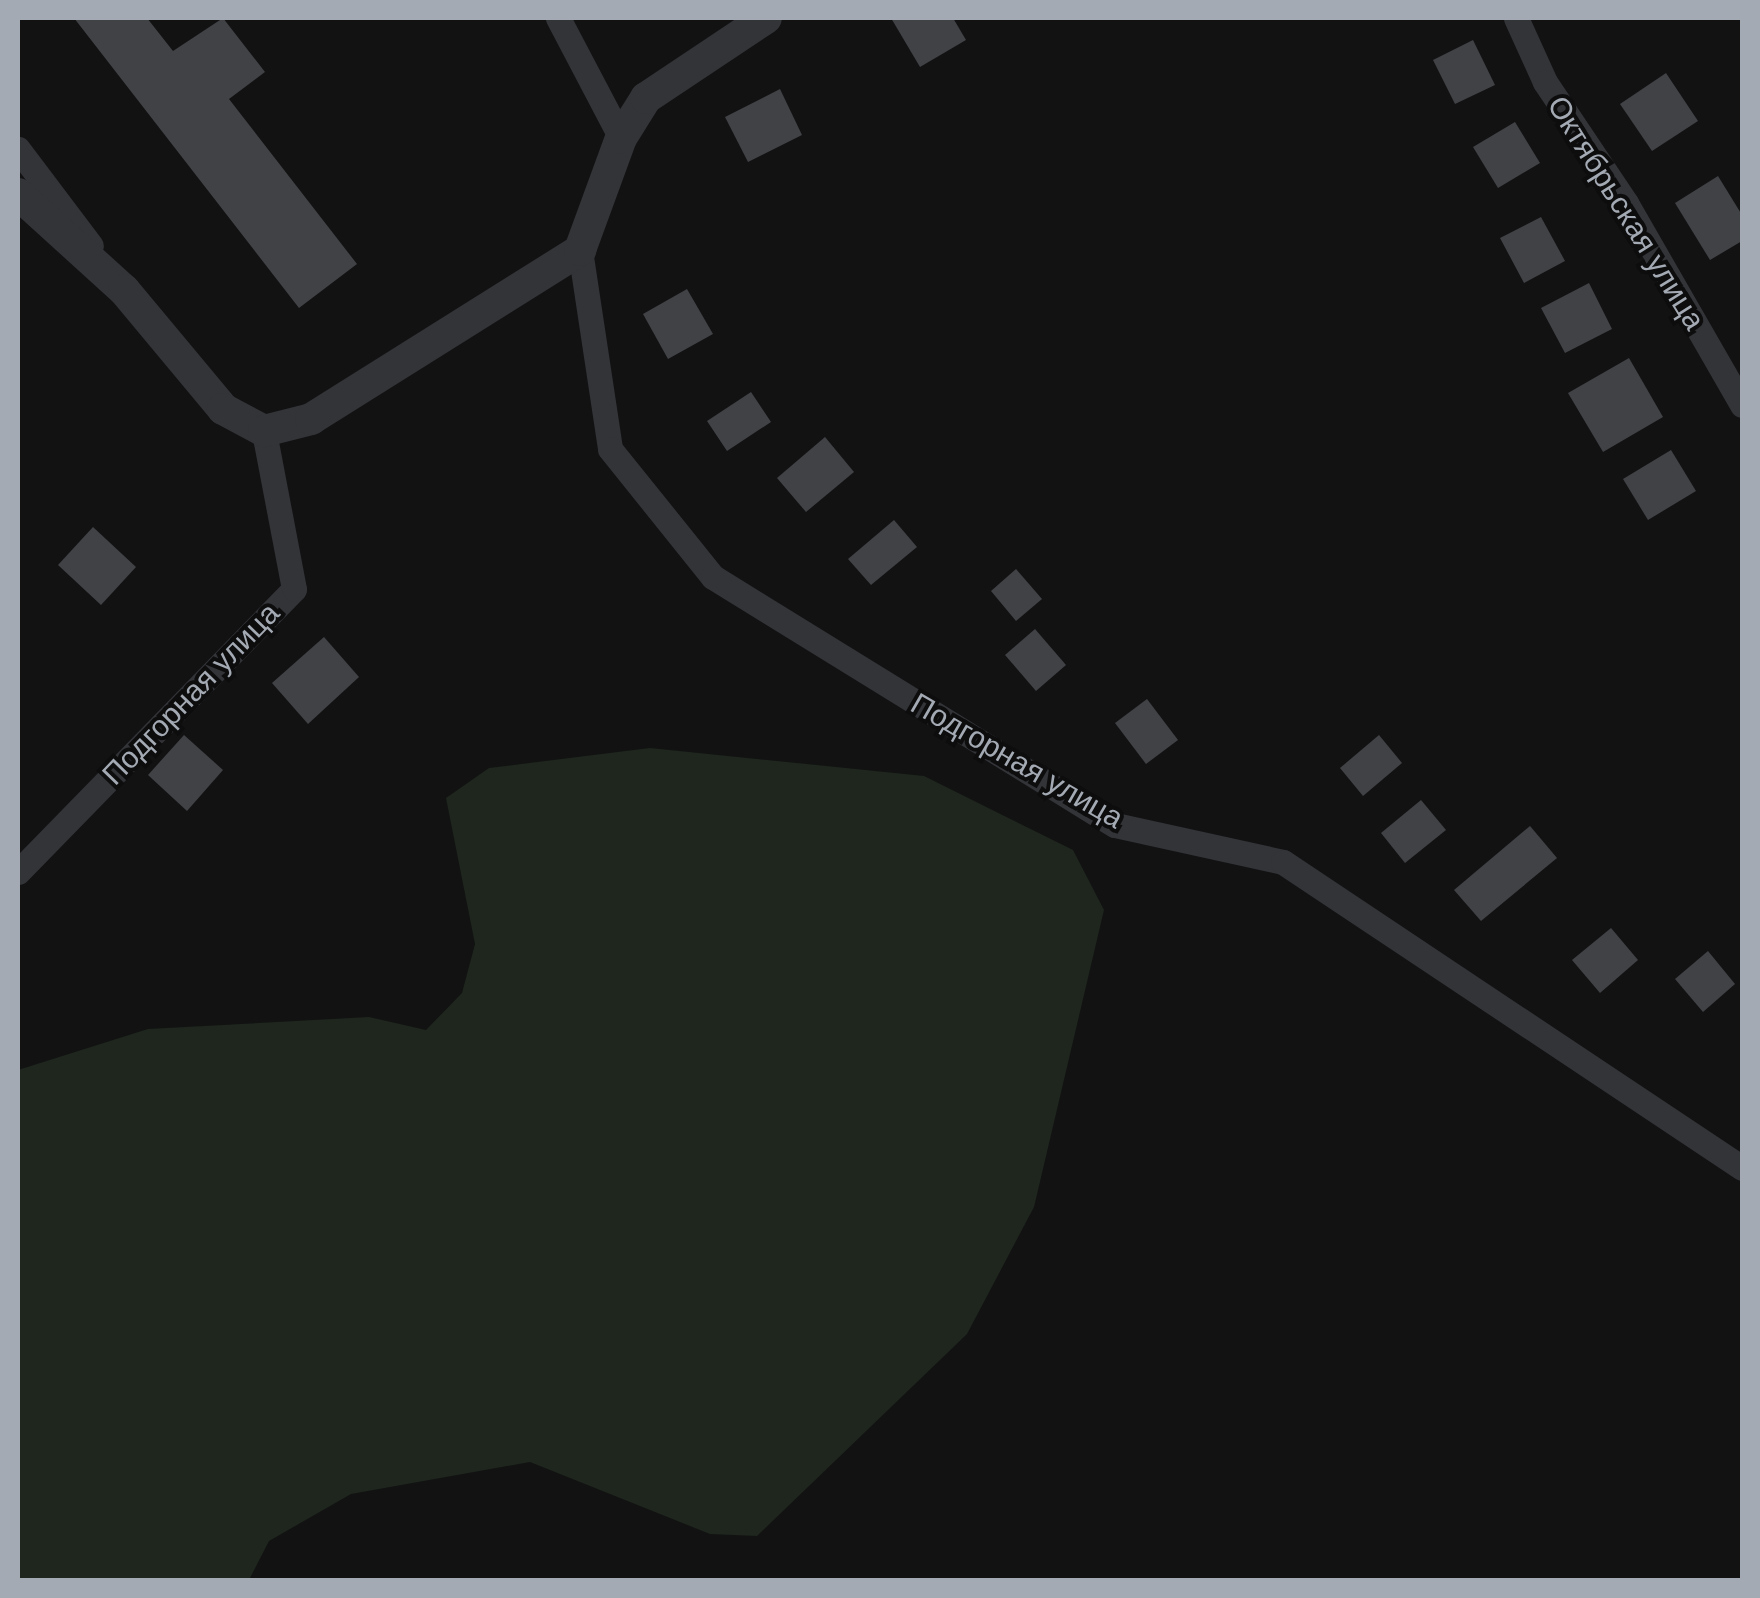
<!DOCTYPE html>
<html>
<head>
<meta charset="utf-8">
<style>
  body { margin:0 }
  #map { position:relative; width:1760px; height:1598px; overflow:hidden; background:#121213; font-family:Helvetica,sans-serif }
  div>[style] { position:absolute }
  .green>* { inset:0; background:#1e261e }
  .building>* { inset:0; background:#414246 }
  .minor>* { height:25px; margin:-12.5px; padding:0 12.5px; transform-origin:12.5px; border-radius:12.5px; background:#333438 }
  .tertiary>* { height:32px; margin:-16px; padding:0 16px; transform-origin:16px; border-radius:16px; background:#333438 }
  span { translate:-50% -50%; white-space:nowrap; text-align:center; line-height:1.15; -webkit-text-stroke:8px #0d0d0e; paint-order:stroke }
  .street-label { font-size:30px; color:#a4aab3 }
  .frame { position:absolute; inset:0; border:20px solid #a4aab3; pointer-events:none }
</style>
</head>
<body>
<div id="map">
  <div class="green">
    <div style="clip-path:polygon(650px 748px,924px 776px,1073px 850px,1104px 910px,1034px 1207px,967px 1334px,757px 1536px,710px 1534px,530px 1462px,351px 1494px,269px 1541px,249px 1580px,18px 1580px,18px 1070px,148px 1029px,369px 1017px,426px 1030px,462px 993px,475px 944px,446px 798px,489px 768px)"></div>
  </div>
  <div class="building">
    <div style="clip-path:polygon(74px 18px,147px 18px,173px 51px,223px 18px,265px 72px,229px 99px,357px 264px,299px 308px)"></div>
    <div style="clip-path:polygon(891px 18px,953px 18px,966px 40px,920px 67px)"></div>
    <div style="clip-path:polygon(1473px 40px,1495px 85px,1455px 104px,1433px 60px)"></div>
    <div style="clip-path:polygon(1666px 73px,1698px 121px,1652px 151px,1620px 104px)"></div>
    <div style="clip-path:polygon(780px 89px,802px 135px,748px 162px,725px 117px)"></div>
    <div style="clip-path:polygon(1515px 122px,1540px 163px,1498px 188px,1473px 147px)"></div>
    <div style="clip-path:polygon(1718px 176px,1742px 215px,1742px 241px,1710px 260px,1675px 203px)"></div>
    <div style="clip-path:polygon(1541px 217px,1565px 261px,1524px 283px,1500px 238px)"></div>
    <div style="clip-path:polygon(1589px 283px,1612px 329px,1565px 353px,1541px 308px)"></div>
    <div style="clip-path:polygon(687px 289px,713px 334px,668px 359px,643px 314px)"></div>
    <div style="clip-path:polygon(1629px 358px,1663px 417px,1603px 452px,1568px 393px)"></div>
    <div style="clip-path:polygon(751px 392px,771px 422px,727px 451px,707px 421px)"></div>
    <div style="clip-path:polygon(825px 437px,854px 472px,806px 512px,777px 478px)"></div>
    <div style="clip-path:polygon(1671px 450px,1696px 491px,1648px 520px,1623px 479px)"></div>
    <div style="clip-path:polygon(894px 520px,917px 547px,871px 585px,848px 559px)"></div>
    <div style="clip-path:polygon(93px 527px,136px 567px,101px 605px,58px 565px)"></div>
    <div style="clip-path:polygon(1016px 569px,1042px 599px,1016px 621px,991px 591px)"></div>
    <div style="clip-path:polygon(1035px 629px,1066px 665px,1036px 691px,1005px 655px)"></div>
    <div style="clip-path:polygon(324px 637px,359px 677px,308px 724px,272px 683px)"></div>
    <div style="clip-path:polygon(1147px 699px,1178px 740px,1146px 764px,1115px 723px)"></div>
    <div style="clip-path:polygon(184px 735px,223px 770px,187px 811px,148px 775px)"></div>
    <div style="clip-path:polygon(1379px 735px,1402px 763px,1363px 796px,1340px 768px)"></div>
    <div style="clip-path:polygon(1421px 800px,1446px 830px,1405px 863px,1381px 833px)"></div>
    <div style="clip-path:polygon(1530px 826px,1557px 858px,1481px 921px,1454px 890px)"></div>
    <div style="clip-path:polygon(1611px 928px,1638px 960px,1600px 993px,1572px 960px)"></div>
    <div style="clip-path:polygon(1708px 951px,1735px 984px,1703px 1012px,1675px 979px)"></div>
  </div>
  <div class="minor">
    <div style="left:558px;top:18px;width:136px;rotate:62.3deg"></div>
    <div style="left:1516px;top:18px;width:70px;rotate:65.6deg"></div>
    <div style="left:1545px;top:82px;width:146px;rotate:56.2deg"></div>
    <div style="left:1626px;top:203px;width:233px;rotate:60.1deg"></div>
    <div style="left:18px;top:149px;width:121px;rotate:53deg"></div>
    <div style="left:580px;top:250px;width:201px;rotate:81.4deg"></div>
    <div style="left:610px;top:449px;width:164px;rotate:51.2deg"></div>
    <div style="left:713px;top:577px;width:472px;rotate:31.7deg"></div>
    <div style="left:1115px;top:825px;width:172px;rotate:12.4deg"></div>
    <div style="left:1283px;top:862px;width:552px;rotate:33.69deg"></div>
    <div style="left:18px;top:872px;width:395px;rotate:-45.7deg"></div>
    <div style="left:294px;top:589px;width:161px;rotate:-100.8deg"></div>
  </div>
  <div class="tertiary">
    <div style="left:18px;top:194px;width:143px;rotate:42.2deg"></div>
    <div style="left:124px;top:290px;width:155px;rotate:50.2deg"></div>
    <div style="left:223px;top:409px;width:47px;rotate:28.2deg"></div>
    <div style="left:264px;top:431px;width:49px;rotate:-14.3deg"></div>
    <div style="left:311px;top:419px;width:318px;rotate:-32.1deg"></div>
    <div style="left:580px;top:250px;width:119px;rotate:-69.9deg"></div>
    <div style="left:621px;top:138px;width:47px;rotate:-58deg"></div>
    <div style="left:646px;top:98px;width:144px;rotate:-33.7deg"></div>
  </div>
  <div class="street-label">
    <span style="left:1626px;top:213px;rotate:58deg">Октябрьская улица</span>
    <span style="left:191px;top:694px;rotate:-46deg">Подгорная улица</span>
    <span style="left:1017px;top:761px;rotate:30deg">Подгорная улица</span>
  </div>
  <div class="frame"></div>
</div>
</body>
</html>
